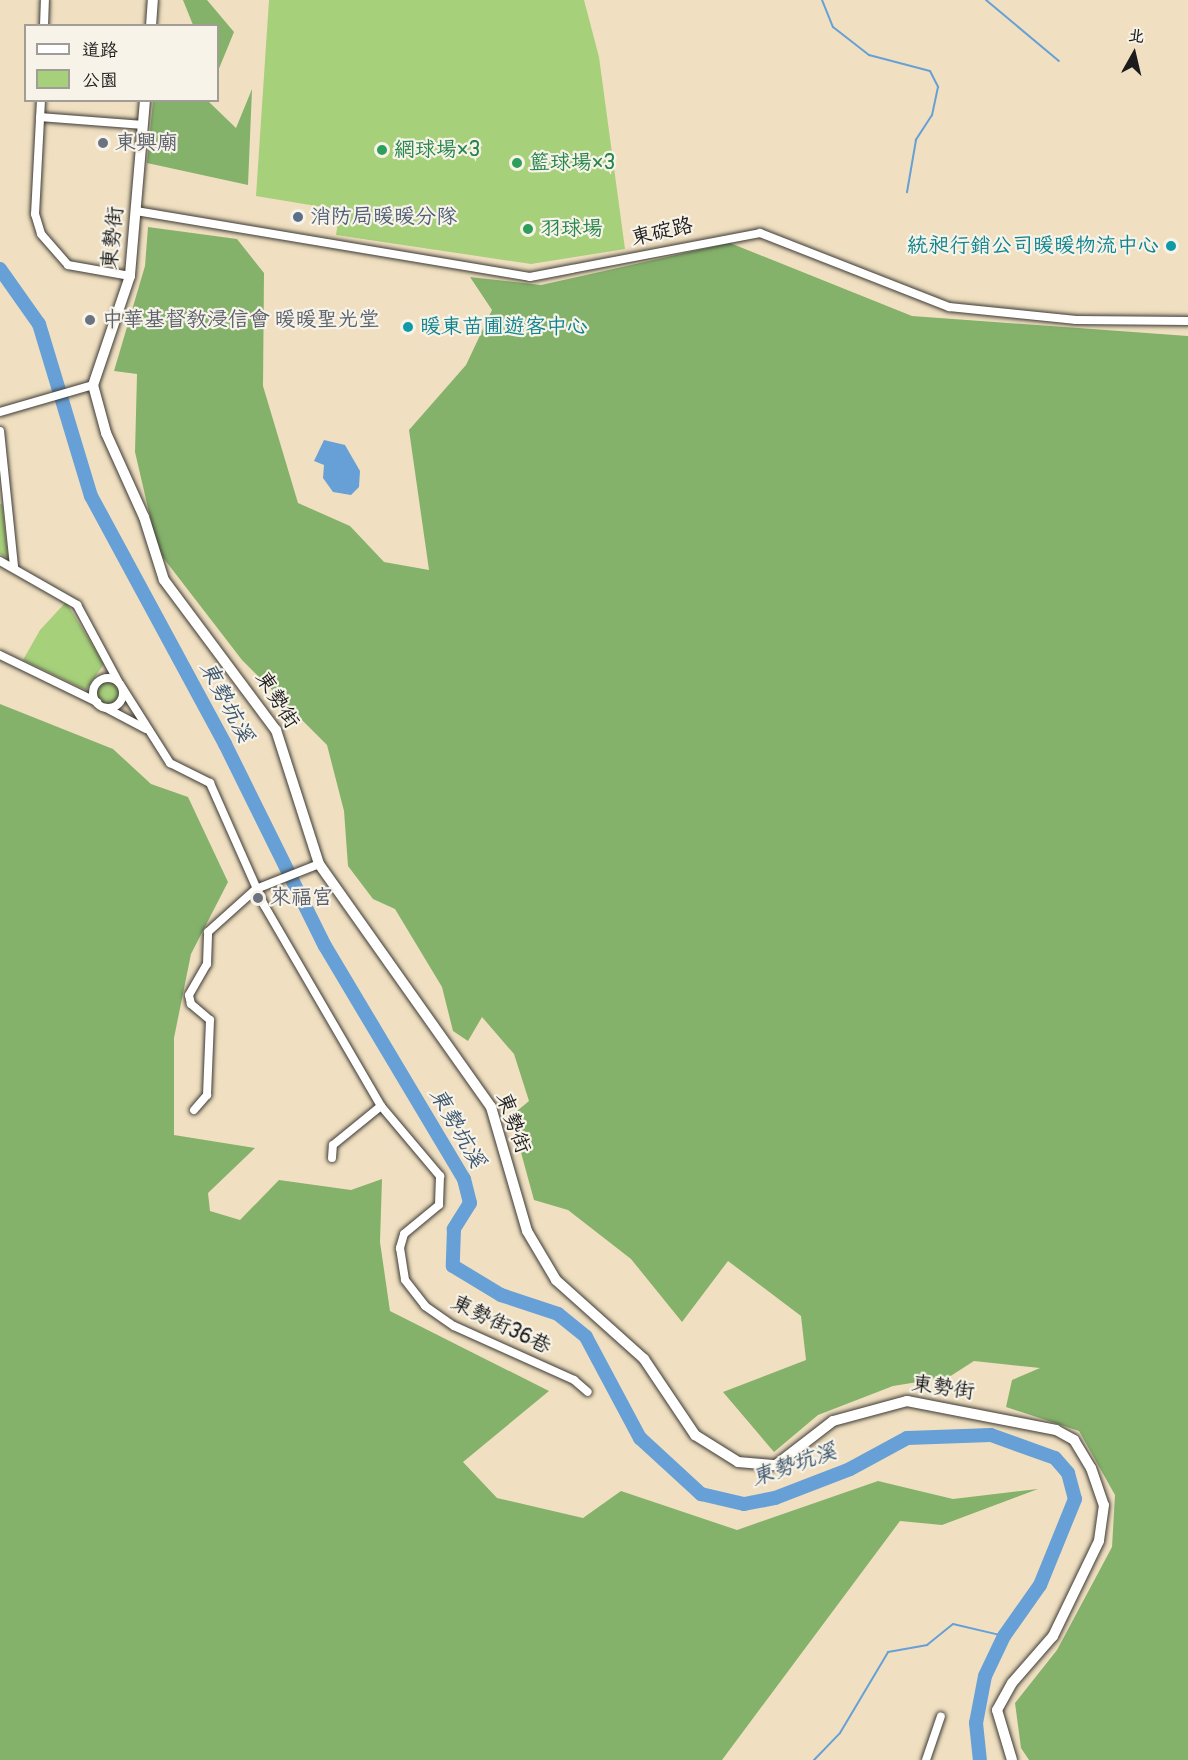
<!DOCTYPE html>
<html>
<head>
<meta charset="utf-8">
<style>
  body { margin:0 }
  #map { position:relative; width:1188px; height:1760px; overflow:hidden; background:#f0e0c1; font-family:Pangolin,"LXGW WenKai TC",sans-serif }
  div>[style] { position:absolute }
  .green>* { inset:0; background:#a7d07b }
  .round { border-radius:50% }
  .forest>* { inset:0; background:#85b26b }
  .water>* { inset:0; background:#67a0d6 }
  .stream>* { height:2px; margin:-1px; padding:0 1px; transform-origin:1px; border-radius:1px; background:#67a0d6 }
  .river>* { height:14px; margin:-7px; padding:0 7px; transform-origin:7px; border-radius:7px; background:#67a0d6 }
  .roads { filter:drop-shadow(0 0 2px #3c3935) drop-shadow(0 0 2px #3c3935) }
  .minor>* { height:8px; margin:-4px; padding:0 4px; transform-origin:4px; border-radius:4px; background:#fff }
  .minor>.ring { margin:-4px; padding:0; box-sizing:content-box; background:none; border:8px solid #fff; border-radius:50% }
  .major>* { height:10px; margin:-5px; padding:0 5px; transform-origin:5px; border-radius:5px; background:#fff }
  .dots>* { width:16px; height:16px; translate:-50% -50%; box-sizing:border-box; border:3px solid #f7f3e8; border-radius:50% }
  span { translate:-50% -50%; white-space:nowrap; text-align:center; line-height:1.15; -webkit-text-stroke:4.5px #f7f3e8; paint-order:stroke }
  .worship-label { font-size:21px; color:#5b616d }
  .left { translate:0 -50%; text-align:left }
  .leisure-label { font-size:21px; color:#27864d }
  .service-label { font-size:21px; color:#4e5e75 }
  .street-label { font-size:21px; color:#1c1c1c }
  .culture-label { font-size:21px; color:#0d838f }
  .right { translate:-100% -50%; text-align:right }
  .water-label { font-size:22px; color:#3e5770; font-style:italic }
  .legend { position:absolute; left:24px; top:24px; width:195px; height:78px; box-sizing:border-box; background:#f7f3e8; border:2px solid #9f9d96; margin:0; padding:8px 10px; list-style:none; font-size:18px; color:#1c1c1c }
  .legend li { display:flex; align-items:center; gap:12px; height:30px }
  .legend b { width:30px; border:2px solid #9f9d96 }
  .north { position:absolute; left:1104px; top:24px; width:60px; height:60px; -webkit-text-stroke:4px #f7f3e8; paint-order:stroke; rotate:8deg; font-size:16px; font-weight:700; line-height:24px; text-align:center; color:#1c1c1c }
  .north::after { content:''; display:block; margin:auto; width:21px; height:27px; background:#1c1c1c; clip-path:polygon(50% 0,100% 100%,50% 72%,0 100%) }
</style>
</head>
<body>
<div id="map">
  <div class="green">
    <div style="clip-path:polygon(269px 0,584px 0,599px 57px,625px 249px,531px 264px,336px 235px,340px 210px,256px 196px)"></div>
    <div style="clip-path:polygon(0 504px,2px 504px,8px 558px,0 554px)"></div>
    <div style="clip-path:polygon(66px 602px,104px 664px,86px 690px,23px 660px,40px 630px)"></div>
    <div class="round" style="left:97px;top:682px;width:22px;height:22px"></div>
  </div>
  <div class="forest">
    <div style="clip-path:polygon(183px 0,207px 0,234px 32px,218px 71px,218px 26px,193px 25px)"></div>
    <div style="clip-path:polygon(252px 89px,248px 185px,147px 163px,153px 101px,208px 101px,236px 128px)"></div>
    <div style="clip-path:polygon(148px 227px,237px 239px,264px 273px,263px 386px,298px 503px,350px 526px,384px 562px,429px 570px,409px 430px,466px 365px,492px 310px,470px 277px,541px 285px,730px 243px,912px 316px,1188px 336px,1188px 1760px,1029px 1760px,1021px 1748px,1015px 1703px,1057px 1650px,1112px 1547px,1115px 1495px,1079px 1431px,1006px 1407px,1012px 1380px,1040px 1368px,974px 1361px,949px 1377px,893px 1386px,818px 1415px,774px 1452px,723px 1392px,806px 1360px,801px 1316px,728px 1261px,682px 1322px,631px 1259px,568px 1210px,534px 1200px,511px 1116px,529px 1101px,514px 1054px,482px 1017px,468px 1041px,453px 1031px,442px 987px,395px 909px,373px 899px,348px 866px,344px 811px,327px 745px,242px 660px,158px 551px,135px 452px,137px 374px,114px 371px,145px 266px)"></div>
    <div style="clip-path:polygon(0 704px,113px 749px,151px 784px,188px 797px,228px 882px,191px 954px,174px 1038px,174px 1135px,255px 1148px,208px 1193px,210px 1211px,240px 1220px,279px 1180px,351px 1190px,382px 1179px,380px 1242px,390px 1311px,549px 1391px,463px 1462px,497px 1498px,583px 1518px,621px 1491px,737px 1530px,878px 1481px,953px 1499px,1038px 1489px,942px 1525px,900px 1521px,722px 1760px,0 1760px)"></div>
  </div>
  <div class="water">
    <div style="clip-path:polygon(324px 440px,345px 445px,360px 471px,359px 487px,351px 495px,333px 492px,323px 478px,324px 465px,314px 461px)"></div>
  </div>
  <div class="stream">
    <div style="left:822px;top:0;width:29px;rotate:68deg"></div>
    <div style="left:833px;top:27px;width:46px;rotate:37.9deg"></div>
    <div style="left:869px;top:55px;width:63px;rotate:14.7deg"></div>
    <div style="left:930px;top:71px;width:18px;rotate:63deg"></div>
    <div style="left:938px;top:87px;width:29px;rotate:102deg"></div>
    <div style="left:932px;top:115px;width:30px;rotate:123deg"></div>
    <div style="left:916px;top:140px;width:53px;rotate:99.8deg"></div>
    <div style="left:986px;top:0;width:95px;rotate:39.9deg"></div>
    <div style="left:814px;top:1760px;width:37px;rotate:-46deg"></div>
    <div style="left:840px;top:1733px;width:94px;rotate:-59.3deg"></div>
    <div style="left:888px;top:1652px;width:40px;rotate:-10deg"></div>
    <div style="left:927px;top:1645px;width:33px;rotate:-39deg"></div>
    <div style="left:953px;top:1624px;width:52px;rotate:13.2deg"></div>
  </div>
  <div class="river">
    <div style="left:0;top:269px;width:67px;rotate:54.7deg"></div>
    <div style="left:39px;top:324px;width:180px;rotate:73.2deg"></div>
    <div style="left:91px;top:496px;width:282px;rotate:61.6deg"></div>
    <div style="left:225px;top:744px;width:225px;rotate:63.7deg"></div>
    <div style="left:325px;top:946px;width:271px;rotate:59.2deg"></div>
    <div style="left:464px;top:1179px;width:25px;rotate:76deg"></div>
    <div style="left:470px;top:1203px;width:31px;rotate:122deg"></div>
    <div style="left:454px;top:1229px;width:37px;rotate:92deg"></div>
    <div style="left:453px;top:1266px;width:56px;rotate:31.1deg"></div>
    <div style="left:501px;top:1295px;width:60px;rotate:18.4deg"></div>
    <div style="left:558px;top:1314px;width:36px;rotate:39deg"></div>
    <div style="left:586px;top:1337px;width:115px;rotate:61.9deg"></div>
    <div style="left:640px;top:1438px;width:83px;rotate:42.6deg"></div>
    <div style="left:701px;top:1494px;width:44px;rotate:13.1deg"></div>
    <div style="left:744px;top:1504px;width:32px;rotate:-11deg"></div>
    <div style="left:775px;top:1498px;width:80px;rotate:-21.1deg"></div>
    <div style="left:850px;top:1469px;width:65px;rotate:-28.5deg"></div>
    <div style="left:907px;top:1438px;width:84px;rotate:-2deg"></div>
    <div style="left:991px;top:1435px;width:68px;rotate:19.8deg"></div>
    <div style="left:1055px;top:1458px;width:20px;rotate:49deg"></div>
    <div style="left:1068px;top:1473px;width:27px;rotate:75deg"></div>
    <div style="left:1075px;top:1499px;width:93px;rotate:112.1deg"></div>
    <div style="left:1040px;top:1585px;width:62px;rotate:125.2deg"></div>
    <div style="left:1004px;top:1636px;width:44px;rotate:115.4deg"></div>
    <div style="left:985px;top:1676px;width:48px;rotate:100.8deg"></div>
    <div style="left:976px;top:1723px;width:37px;rotate:84deg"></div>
  </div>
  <div class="roads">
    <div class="minor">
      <div style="left:44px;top:26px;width:26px;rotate:-88deg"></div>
      <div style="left:41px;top:100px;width:114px;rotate:93deg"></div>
      <div style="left:35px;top:214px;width:21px;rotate:73deg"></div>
      <div style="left:41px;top:234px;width:41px;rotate:48.9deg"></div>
      <div style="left:68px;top:265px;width:63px;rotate:10.1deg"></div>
      <div style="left:40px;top:117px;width:103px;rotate:4.4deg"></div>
      <div style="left:136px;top:211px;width:399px;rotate:9.5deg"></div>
      <div style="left:530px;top:277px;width:234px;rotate:-10.8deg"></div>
      <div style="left:760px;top:233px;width:203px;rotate:21.4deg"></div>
      <div style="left:949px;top:307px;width:128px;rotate:5.8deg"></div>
      <div style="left:1076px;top:320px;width:112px;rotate:0.5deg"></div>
      <div style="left:0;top:412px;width:97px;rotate:-16.2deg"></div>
      <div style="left:0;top:431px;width:137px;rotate:84.1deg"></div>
      <div style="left:0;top:561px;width:89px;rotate:29.7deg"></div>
      <div style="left:77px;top:605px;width:86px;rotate:61.7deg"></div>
      <div style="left:0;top:655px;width:108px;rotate:25.9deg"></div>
      <div class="ring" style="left:93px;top:678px;width:22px;height:22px"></div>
      <div style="left:123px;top:689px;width:88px;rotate:57.6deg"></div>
      <div style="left:170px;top:763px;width:45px;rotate:26.6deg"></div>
      <div style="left:210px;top:783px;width:133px;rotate:66.1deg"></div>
      <div style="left:264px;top:905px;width:233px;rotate:59.8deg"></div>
      <div style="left:381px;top:1106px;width:92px;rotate:49.9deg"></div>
      <div style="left:440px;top:1176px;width:29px;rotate:92deg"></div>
      <div style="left:439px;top:1205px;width:45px;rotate:140.4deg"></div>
      <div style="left:404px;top:1234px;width:15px;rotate:106deg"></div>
      <div style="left:400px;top:1248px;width:32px;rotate:81deg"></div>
      <div style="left:405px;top:1280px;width:33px;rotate:52deg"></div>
      <div style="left:425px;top:1306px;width:35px;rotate:35deg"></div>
      <div style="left:454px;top:1326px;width:132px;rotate:24.2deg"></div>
      <div style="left:574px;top:1380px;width:18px;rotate:41deg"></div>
      <div style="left:106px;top:708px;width:45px;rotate:27.7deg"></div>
      <div style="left:194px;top:1110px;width:20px;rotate:-49deg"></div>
      <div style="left:207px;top:1095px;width:75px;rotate:-87.7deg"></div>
      <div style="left:210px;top:1020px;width:25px;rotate:-140deg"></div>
      <div style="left:191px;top:1004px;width:9px;rotate:-103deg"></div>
      <div style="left:189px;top:995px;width:36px;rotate:-60deg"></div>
      <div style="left:207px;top:964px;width:32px;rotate:-88deg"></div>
      <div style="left:208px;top:932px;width:64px;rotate:-41.9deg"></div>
      <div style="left:256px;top:889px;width:68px;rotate:-21.6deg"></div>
      <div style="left:332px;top:1158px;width:13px;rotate:-86deg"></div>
      <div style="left:333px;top:1145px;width:62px;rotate:-39.1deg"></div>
      <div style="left:926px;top:1760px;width:46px;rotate:-71.2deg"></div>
    </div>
    <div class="major">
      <div style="left:151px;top:26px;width:26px;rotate:-86deg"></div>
      <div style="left:145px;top:100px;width:177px;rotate:94.9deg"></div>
      <div style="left:130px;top:276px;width:115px;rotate:108.7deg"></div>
      <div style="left:93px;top:385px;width:50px;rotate:74.8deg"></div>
      <div style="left:106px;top:433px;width:92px;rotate:65.7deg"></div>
      <div style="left:144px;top:517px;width:66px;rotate:72.4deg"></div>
      <div style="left:164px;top:580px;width:187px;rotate:53.3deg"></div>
      <div style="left:276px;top:730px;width:141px;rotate:72.2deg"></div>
      <div style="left:319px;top:864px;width:298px;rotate:54.7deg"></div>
      <div style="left:491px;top:1107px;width:129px;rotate:73.8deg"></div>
      <div style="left:527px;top:1231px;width:57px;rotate:59.4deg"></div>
      <div style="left:556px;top:1280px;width:118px;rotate:41.9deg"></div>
      <div style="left:644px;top:1359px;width:92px;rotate:56.1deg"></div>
      <div style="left:695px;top:1435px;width:51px;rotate:32.1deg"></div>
      <div style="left:738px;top:1462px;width:38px;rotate:5deg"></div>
      <div style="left:776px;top:1465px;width:72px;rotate:-37.7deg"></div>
      <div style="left:833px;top:1421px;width:77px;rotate:-15.1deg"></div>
      <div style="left:907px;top:1401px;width:152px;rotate:11deg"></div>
      <div style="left:1056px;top:1430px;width:21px;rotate:29deg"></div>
      <div style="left:1074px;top:1440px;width:33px;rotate:59deg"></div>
      <div style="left:1091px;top:1468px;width:39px;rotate:71deg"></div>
      <div style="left:1104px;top:1505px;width:36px;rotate:98deg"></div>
      <div style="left:1099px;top:1541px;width:106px;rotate:115.8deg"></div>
      <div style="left:1053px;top:1636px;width:62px;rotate:131.1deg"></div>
      <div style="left:1012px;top:1683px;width:31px;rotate:119deg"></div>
      <div style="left:997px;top:1710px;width:52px;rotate:73.3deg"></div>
    </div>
  </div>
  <div class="dots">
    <div style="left:103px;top:143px;background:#6b7280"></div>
    <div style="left:382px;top:150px;background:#2e9e5b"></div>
    <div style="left:517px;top:163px;background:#2e9e5b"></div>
    <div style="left:298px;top:217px;background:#5c6f8a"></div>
    <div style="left:528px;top:229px;background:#2e9e5b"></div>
    <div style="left:1171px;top:246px;background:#0f9aa8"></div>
    <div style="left:90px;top:320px;background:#6b7280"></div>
    <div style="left:408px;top:327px;background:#0f9aa8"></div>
    <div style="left:258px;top:898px;background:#6b7280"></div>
  </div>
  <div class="worship-label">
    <span class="left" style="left:115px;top:143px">東興廟</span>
    <span class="left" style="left:102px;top:320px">中華基督教浸信會 暖暖聖光堂</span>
    <span class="left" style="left:270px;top:898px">來福宮</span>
  </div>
  <div class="leisure-label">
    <span class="left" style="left:394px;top:150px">網球場×3</span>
    <span class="left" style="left:529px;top:163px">籃球場×3</span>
    <span class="left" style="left:540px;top:229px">羽球場</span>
  </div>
  <div class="service-label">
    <span class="left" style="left:310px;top:217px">消防局暖暖分隊</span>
  </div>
  <div class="street-label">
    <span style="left:662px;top:232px;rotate:-13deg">東碇路</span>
    <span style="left:113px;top:238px;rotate:-84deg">東勢街</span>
    <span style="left:277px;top:700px;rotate:58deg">東勢街</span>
    <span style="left:513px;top:1123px;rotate:70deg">東勢街</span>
    <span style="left:501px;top:1325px;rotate:26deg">東勢街36巷</span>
    <span style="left:943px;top:1388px;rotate:8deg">東勢街</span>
  </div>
  <div class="culture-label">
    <span class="right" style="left:1159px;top:246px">統昶行銷公司暖暖物流中心</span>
    <span class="left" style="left:420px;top:327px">暖東苗圃遊客中心</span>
  </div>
  <div class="water-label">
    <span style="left:226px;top:702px;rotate:62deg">東勢坑溪</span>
    <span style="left:457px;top:1128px;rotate:60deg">東勢坑溪</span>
    <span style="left:794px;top:1465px;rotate:-19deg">東勢坑溪</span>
  </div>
  <ul class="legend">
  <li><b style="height:8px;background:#fff"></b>道路</li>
  <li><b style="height:16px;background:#a7d07b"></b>公園</li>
  </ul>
  <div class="north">北</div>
</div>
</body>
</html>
